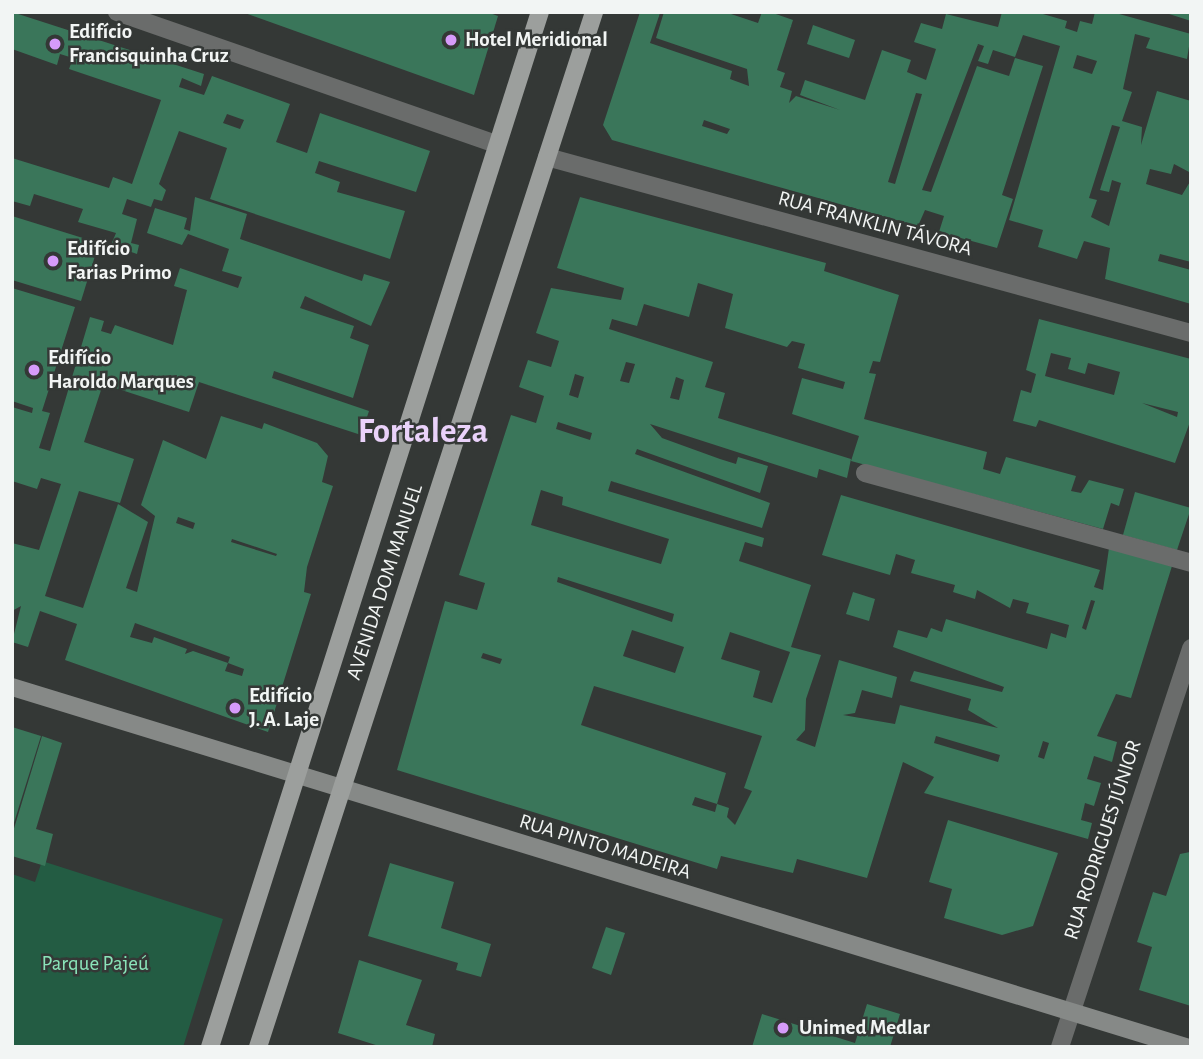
<!DOCTYPE html>
<html>
<head>
<meta charset="utf-8">
<style>
  body { margin:0 }
  #map { position:relative; width:1203px; height:1059px; overflow:hidden; background:#343836; font-family:"Alegreya Sans",sans-serif }
  div>[style] { position:absolute }
  .green>* { inset:0; background:#235c43 }
  .building>* { inset:0; background:#3a765a }
  .lane>* { height:18px; margin:-9px; padding:0 9px; transform-origin:9px; border-radius:9px; background:#6a6c6b }
  .street>* { height:18px; margin:-9px; padding:0 9px; transform-origin:9px; border-radius:9px; background:#6a6c6b }
  .secondary>* { height:18px; margin:-9px; padding:0 9px; transform-origin:9px; border-radius:9px; background:#868987 }
  .primary>* { height:18px; margin:-9px; padding:0 9px; transform-origin:9px; border-radius:9px; background:#9c9f9d }
  .dots>* { width:19px; height:19px; translate:-50% -50%; box-sizing:border-box; border:4px solid #343836; border-radius:50% }
  span { translate:-50% -50%; white-space:nowrap; text-align:center; line-height:1.15; -webkit-text-stroke:5px #343836; paint-order:stroke }
  .poi-label { font-size:21px; color:#f2f5f4; font-weight:700 }
  .left { translate:0 -50%; text-align:left }
  .street-label { font-size:21px; color:#f2f5f4 }
  .park-label { font-size:21px; color:#8ae4b9 }
  .town-label { font-size:35px; color:#ead2fa; font-weight:700 }
  .frame { position:absolute; inset:0; border:14px solid #f2f5f4; pointer-events:none }
</style>
</head>
<body>
<div id="map">
  <div class="green">
    <div style="clip-path:polygon(42px 861px,223px 919px,183px 1047px,12px 1047px,12px 874px,35px 882px)"></div>
  </div>
  <div class="building">
    <div style="clip-path:polygon(evenodd,12px 12px,204px 74px,201px 86px,182px 78px,179px 87px,204px 95px,212px 76px,290px 104px,276px 142px,307px 153px,320px 113px,430px 151px,416px 192px,319px 161px,315px 173px,340px 182px,337px 192px,405px 211px,390px 259px,210px 199px,227px 148px,179px 131px,159px 184px,166px 190px,162px 201px,154px 199px,151px 207px,127px 199px,122px 214px,137px 219px,131px 243px,139px 245px,137px 254px,111px 245px,116px 233px,78px 222px,83px 209px,34px 194px,30px 206px,12px 201px,12px 158px,109px 188px,113px 177px,132px 184px,161px 100px,69px 69px,73px 58px,60px 54px,57px 65px,12px 49px,12px 12px,227px 114px,244px 120px,240px 129px,223px 123px,227px 114px)"></div>
    <div style="clip-path:polygon(242px 12px,487px 12px,498px 16px,474px 95px)"></div>
    <div style="clip-path:polygon(evenodd,640px 12px,660px 13px,650px 43px,732px 71px,730px 79px,749px 86px,747px 69px,656px 38px,664px 12px,725px 12px,758px 23px,762px 12px,770px 12px,793px 20px,777px 70px,785px 73px,780px 87px,792px 91px,789px 103px,796px 96px,840px 110px,800px 95px,805px 80px,865px 100px,882px 50px,911px 60px,907px 72px,926px 80px,936px 49px,914px 42px,921px 23px,942px 29px,946px 14px,998px 27px,1002px 12px,1036px 12px,1067px 21px,1065px 28px,1077px 32px,1080px 21px,1092px 24px,1095px 12px,1112px 12px,1191px 34px,1187px 59px,1146px 48px,1150px 38px,1135px 34px,1123px 89px,1132px 92px,1122px 121px,1142px 127px,1141px 145px,1157px 91px,1191px 101px,1191px 173px,1174px 164px,1171px 174px,1150px 169px,1146px 184px,1182px 195px,1191px 180px,1191px 262px,1160px 254px,1158px 261px,1191px 270px,1191px 304px,1105px 279px,1110px 248px,1084px 241px,1077px 259px,1038px 247px,1043px 230px,1009px 220px,1060px 46px,1023px 35px,1015px 57px,993px 50px,988px 64px,978px 61px,984px 46px,978px 44px,922px 190px,931px 192px,977px 66px,1009px 76px,1015px 58px,1043px 66px,1002px 195px,1013px 199px,997px 248px,939px 232px,944px 216px,925px 210px,918px 226px,612px 140px,603px 125px,640px 12px,1077px 55px,1097px 61px,1092px 74px,1073px 68px,1077px 55px,640px 12px,916px 93px,922px 94px,895px 184px,888px 182px,916px 93px,640px 12px,704px 120px,730px 129px,727px 134px,702px 126px,704px 120px,640px 12px,1112px 125px,1120px 127px,1100px 190px,1109px 192px,1112px 180px,1121px 183px,1109px 226px,1091px 217px,1097px 200px,1089px 198px,1112px 125px)"></div>
    <div style="clip-path:polygon(1191px 12px,1191px 21px,1166px 13px,1166px 12px)"></div>
    <div style="clip-path:polygon(813px 25px,855px 40px,849px 58px,807px 44px)"></div>
    <div style="clip-path:polygon(evenodd,195px 197px,247px 214px,240px 239px,362px 281px,364px 274px,390px 282px,371px 326px,305px 296px,300px 308px,354px 326px,350px 338px,369px 345px,353px 398px,274px 371px,272px 378px,369px 411px,361px 435px,199px 382px,189px 412px,103px 384px,84px 442px,134px 459px,120px 503px,79px 491px,45px 596px,83px 608px,118px 504px,148px 522px,126px 588px,137px 592px,155px 516px,141px 505px,163px 440px,206px 459px,221px 416px,262px 429px,264px 423px,317px 443px,328px 456px,322px 482px,333px 486px,307px 567px,304px 592px,311px 594px,268px 732px,65px 660px,77px 624px,60px 618px,40px 611px,28px 647px,12px 642px,21px 606px,12px 611px,12px 543px,39px 550px,61px 484px,41px 478px,37px 489px,12px 481px,12px 407px,32px 413px,33px 408px,12px 401px,12px 288px,75px 307px,42px 411px,50px 413px,39px 448px,50px 451px,90px 317px,104px 321px,101px 331px,111px 334px,115px 325px,173px 345px,187px 290px,174px 286px,180px 268px,238px 288px,242px 277px,222px 271px,229px 249px,188px 234px,182px 245px,147px 233px,155px 208px,187px 218px,184px 229px,190px 231px,195px 197px,178px 517px,195px 523px,193px 529px,176px 523px,178px 517px,195px 197px,232px 539px,277px 554px,276px 556px,231px 542px,232px 539px,195px 197px,135px 623px,230px 657px,228px 663px,193px 651px,185px 654px,187px 649px,154px 637px,152px 643px,130px 637px,135px 623px,195px 197px,228px 663px,244px 669px,242px 676px,225px 671px,228px 663px)"></div>
    <div style="clip-path:polygon(evenodd,580px 197px,826px 263px,824px 271px,899px 295px,880px 362px,873px 361px,869px 373px,876px 374px,864px 419px,987px 452px,983px 469px,1000px 474px,1006px 457px,1076px 476px,1071px 491px,1081px 493px,1089px 480px,1124px 489px,1119px 506px,1111px 503px,1103px 529px,851px 461px,859px 436px,792px 414px,802px 378px,843px 389px,845px 382px,798px 368px,805px 344px,792px 341px,787px 347px,725px 328px,733px 294px,698px 283px,689px 317px,644px 304px,637px 326px,612px 319px,609px 329px,713px 362px,705px 387px,725px 393px,718px 418px,851px 459px,847px 478px,819px 469px,817px 478px,650px 424px,662px 438px,720px 459px,736px 464px,738px 457px,768px 466px,760px 493px,637px 449px,635px 454px,770px 503px,762px 528px,611px 481px,608px 491px,764px 538px,762px 547px,745px 542px,739px 561px,811px 585px,791px 647px,821px 655px,806px 699px,805px 730px,796px 740px,815px 747px,839px 660px,897px 677px,892px 698px,862px 690px,855px 713px,843px 715px,895px 724px,900px 705px,998px 728px,968px 710px,971px 699px,910px 681px,914px 671px,1002px 692px,1004px 687px,893px 647px,898px 630px,927px 638px,931px 628px,942px 632px,946px 619px,1047px 649px,1051px 633px,1066px 638px,1069px 625px,1026px 613px,1029px 603px,1013px 599px,1010px 608px,977px 590px,975px 599px,953px 592px,955px 585px,911px 573px,915px 560px,896px 554px,890px 575px,822px 555px,841px 495px,1100px 570px,1094px 587px,1103px 590px,1109px 548px,1172px 566px,1131px 698px,1116px 694px,1097px 736px,1117px 742px,1112px 762px,1094px 756px,1087px 779px,1101px 783px,1094px 806px,1085px 803px,1081px 820px,1092px 823px,1088px 839px,924px 793px,934px 777px,903px 762px,867px 878px,797px 859px,793px 873px,721px 856px,717px 869px,397px 770px,445px 601px,477px 610px,485px 583px,459px 575px,511px 415px,536px 423px,544px 396px,519px 387px,528px 360px,551px 367px,559px 341px,536px 333px,551px 288px,621px 300px,624px 288px,557px 268px,580px 197px,626px 362px,635px 364px,629px 383px,620px 381px,626px 362px,580px 197px,575px 374px,584px 377px,578px 398px,569px 395px,575px 374px,580px 197px,676px 377px,684px 380px,679px 400px,670px 398px,676px 377px,580px 197px,558px 422px,592px 433px,590px 440px,556px 429px,558px 422px,580px 197px,541px 490px,563px 497px,562px 505px,669px 539px,661px 564px,531px 525px,541px 490px,580px 197px,558px 577px,674px 614px,672px 622px,557px 582px,558px 577px,580px 197px,1091px 600px,1095px 601px,1086px 630px,1082px 628px,1091px 600px,580px 197px,632px 630px,684px 647px,675px 673px,623px 656px,632px 630px,580px 197px,730px 632px,790px 652px,772px 703px,753px 697px,760px 671px,721px 659px,730px 632px,580px 197px,483px 653px,502px 659px,500px 664px,481px 658px,483px 653px,580px 197px,594px 686px,762px 736px,744px 788px,752px 791px,735px 825px,727px 817px,729px 808px,717px 804px,726px 773px,581px 725px,594px 686px,580px 197px,936px 736px,1000px 755px,998px 762px,934px 743px,936px 736px,580px 197px,1043px 741px,1049px 743px,1044px 759px,1038px 757px,1043px 741px,580px 197px,695px 797px,717px 804px,715px 812px,692px 805px,695px 797px)"></div>
    <div style="clip-path:polygon(12px 216px,99px 243px,81px 301px,12px 280px)"></div>
    <div style="clip-path:polygon(evenodd,1039px 319px,1191px 359px,1191px 419px,1175px 463px,1039px 420px,1036px 427px,1013px 421px,1021px 390px,1031px 393px,1036px 374px,1026px 370px,1039px 319px,1051px 353px,1071px 358px,1068px 369px,1085px 374px,1088px 363px,1120px 372px,1114px 395px,1045px 376px,1051px 353px,1039px 319px,1142px 403px,1178px 412px,1177px 417px,1142px 403px)"></div>
    <div style="clip-path:polygon(1135px 492px,1191px 508px,1177px 550px,1123px 535px)"></div>
    <div style="clip-path:polygon(853px 592px,875px 599px,869px 621px,846px 614px)"></div>
    <div style="clip-path:polygon(12px 727px,41px 736px,13px 826px,12px 825px)"></div>
    <div style="clip-path:polygon(42px 736px,62px 743px,36px 829px,53px 834px,45px 866px,12px 856px,12px 835px)"></div>
    <div style="clip-path:polygon(948px 820px,1058px 853px,1033px 926px,1002px 935px,944px 918px,952px 889px,929px 882px)"></div>
    <div style="clip-path:polygon(1190px 852px,1191px 852px,1191px 1006px,1139px 990px,1152px 947px,1137px 942px,1153px 892px,1166px 896px,1180px 854px)"></div>
    <div style="clip-path:polygon(390px 863px,454px 882px,441px 928px,491px 944px,481px 977px,456px 970px,458px 963px,368px 936px)"></div>
    <div style="clip-path:polygon(606px 927px,625px 933px,611px 975px,592px 968px)"></div>
    <div style="clip-path:polygon(359px 960px,422px 980px,406px 1025px,435px 1034px,432px 1047px,382px 1047px,338px 1033px)"></div>
    <div style="clip-path:polygon(867px 1004px,900px 1014px,890px 1047px,752px 1047px,762px 1014px,855px 1043px)"></div>
  </div>
  <div class="lane">
    <div style="left:865px;top:473px;width:338px;rotate:15.4deg"></div>
  </div>
  <div class="street">
    <div style="left:117px;top:12px;width:402px;rotate:19.2deg"></div>
    <div style="left:547px;top:157px;width:668px;rotate:15.29deg"></div>
    <div style="left:1060px;top:1047px;width:420px;rotate:-71.8deg"></div>
  </div>
  <div class="secondary">
    <div style="left:12px;top:687px;width:1228px;rotate:17.05deg"></div>
  </div>
  <div class="primary">
    <div style="left:210px;top:1047px;width:1086px;rotate:-72.32deg"></div>
    <div style="left:258px;top:1047px;width:1088px;rotate:-72.01deg"></div>
  </div>
  <div class="dots">
    <div style="left:451px;top:40px;background:#d69bfa"></div>
    <div style="left:55px;top:44px;background:#d69bfa"></div>
    <div style="left:53px;top:261px;background:#d69bfa"></div>
    <div style="left:34px;top:370px;background:#d69bfa"></div>
    <div style="left:235px;top:708px;background:#d69bfa"></div>
    <div style="left:783px;top:1028px;background:#d69bfa"></div>
  </div>
  <div class="poi-label">
    <span class="left" style="left:69px;top:44px">Edifício<br>Francisquinha Cruz</span>
    <span class="left" style="left:465px;top:40px">Hotel Meridional</span>
    <span class="left" style="left:67px;top:261px">Edifício<br>Farias Primo</span>
    <span class="left" style="left:48px;top:370px">Edifício<br>Haroldo Marques</span>
    <span class="left" style="left:249px;top:708px">Edifício<br>J. A. Laje</span>
    <span class="left" style="left:799px;top:1028px">Unimed Medlar</span>
  </div>
  <div class="street-label">
    <span style="left:875px;top:224px;rotate:15deg">RUA FRANKLIN TÁVORA</span>
    <span style="left:385px;top:582px;rotate:-72deg">AVENIDA DOM MANUEL</span>
    <span style="left:1103px;top:840px;rotate:-72deg">RUA RODRIGUES JÚNIOR</span>
    <span style="left:605px;top:847px;rotate:17deg">RUA PINTO MADEIRA</span>
  </div>
  <div class="park-label">
    <span style="left:95px;top:964px">Parque Pajeú</span>
  </div>
  <div class="town-label">
    <span style="left:423px;top:432px">Fortaleza</span>
  </div>
  <div class="frame"></div>
</div>
</body>
</html>
